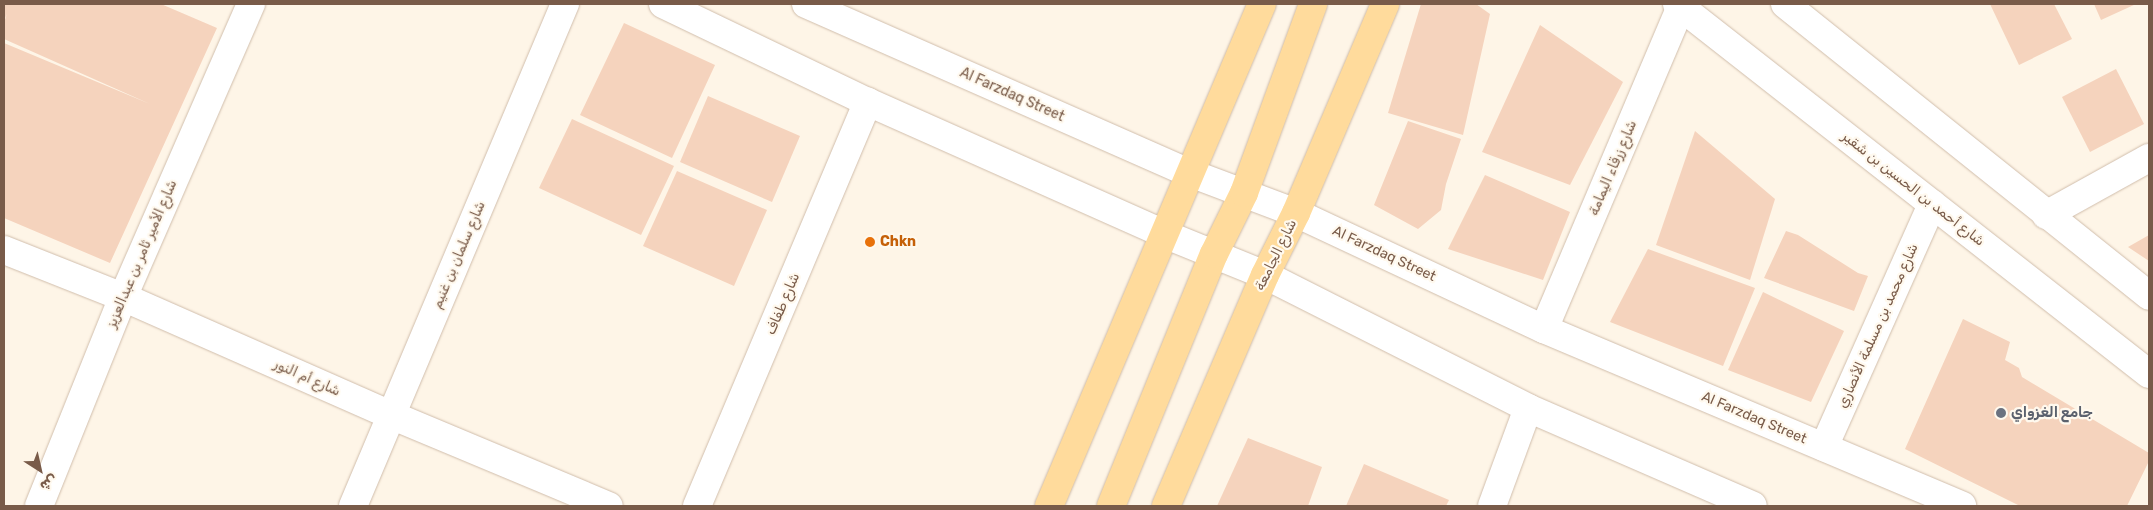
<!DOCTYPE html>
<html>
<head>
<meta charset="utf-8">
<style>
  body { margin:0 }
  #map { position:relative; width:2153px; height:510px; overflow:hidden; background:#fef5e7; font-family:Rubik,Cairo,sans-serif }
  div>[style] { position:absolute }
  .building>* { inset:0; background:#f5d3bd }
  .roads { filter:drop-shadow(0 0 1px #d0bdab) drop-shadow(0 0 1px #d0bdab) }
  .minor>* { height:28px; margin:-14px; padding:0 14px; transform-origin:14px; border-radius:14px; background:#fff }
  .tertiary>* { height:28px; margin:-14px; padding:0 14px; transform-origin:14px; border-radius:14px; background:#fff }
  .primary>* { height:28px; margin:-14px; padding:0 14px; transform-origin:14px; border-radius:14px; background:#ffdb9c }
  .dots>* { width:14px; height:14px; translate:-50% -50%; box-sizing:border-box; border:2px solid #fff9ee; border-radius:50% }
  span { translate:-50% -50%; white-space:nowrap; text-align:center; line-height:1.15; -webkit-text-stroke:4.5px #fff9ee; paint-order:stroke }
  .street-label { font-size:14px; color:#795b49 }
  .food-label { font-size:14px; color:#c56008; font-weight:700 }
  .left { translate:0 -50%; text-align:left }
  .worship-label { font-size:14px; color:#5b616d; font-weight:700 }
  .frame { position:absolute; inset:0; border:5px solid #795b49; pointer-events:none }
  .north { position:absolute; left:15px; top:445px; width:50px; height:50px; -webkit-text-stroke:4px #fff9ee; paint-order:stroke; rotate:145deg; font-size:14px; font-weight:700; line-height:20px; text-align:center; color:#795b49 }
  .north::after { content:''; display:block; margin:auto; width:18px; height:22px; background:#795b49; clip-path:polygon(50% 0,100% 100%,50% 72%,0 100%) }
</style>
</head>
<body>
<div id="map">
  <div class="building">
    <div style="clip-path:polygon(4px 4px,161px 4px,217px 28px,110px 263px,4px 218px,4px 43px,150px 104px,4px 39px,4px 22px,7px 14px,4px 20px)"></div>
    <div style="clip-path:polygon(1421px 4px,1476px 4px,1490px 14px,1463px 135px,1388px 113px)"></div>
    <div style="clip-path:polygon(1990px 4px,2054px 4px,2072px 39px,2019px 65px)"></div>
    <div style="clip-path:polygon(2094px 4px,2136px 4px,2101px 20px)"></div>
    <div style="clip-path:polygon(624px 23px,715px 65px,672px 158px,580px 115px)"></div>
    <div style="clip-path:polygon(1540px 25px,1623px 82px,1570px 185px,1482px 152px)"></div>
    <div style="clip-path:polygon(2116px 69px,2144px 124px,2090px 152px,2062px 97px)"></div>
    <div style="clip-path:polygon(708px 96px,800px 136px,772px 202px,680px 162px)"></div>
    <div style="clip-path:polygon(572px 119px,674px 166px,641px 235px,539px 188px)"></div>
    <div style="clip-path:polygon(1408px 121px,1461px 139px,1446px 184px,1441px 210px,1418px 229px,1374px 205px)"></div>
    <div style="clip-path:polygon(1695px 131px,1775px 199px,1750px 280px,1656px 245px)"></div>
    <div style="clip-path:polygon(677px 171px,767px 210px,734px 286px,643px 246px)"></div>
    <div style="clip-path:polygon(1485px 175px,1570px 212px,1543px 280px,1448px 249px)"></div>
    <div style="clip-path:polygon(1786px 231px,1798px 235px,1858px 273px,1868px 276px,1854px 311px,1764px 278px)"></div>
    <div style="clip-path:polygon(2149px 235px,2149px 261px,2128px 247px)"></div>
    <div style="clip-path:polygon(1648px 249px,1755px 288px,1723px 366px,1610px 322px)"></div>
    <div style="clip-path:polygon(1763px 292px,1844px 331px,1811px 402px,1728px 370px)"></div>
    <div style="clip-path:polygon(1963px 319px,2010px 342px,2005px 360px,2019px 368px,2022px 377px,2149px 453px,2149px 461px,2127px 506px,2020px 506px,1905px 449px)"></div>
    <div style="clip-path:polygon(1248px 438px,1322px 467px,1308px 506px,1217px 506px)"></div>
    <div style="clip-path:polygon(1364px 464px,1449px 500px,1446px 506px,1346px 506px)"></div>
  </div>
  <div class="roads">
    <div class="minor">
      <div style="left:2046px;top:215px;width:118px;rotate:-29deg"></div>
      <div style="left:4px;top:250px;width:128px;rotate:21.6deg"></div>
      <div style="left:123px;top:297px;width:293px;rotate:23.8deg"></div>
      <div style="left:391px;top:415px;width:236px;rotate:22.7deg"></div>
      <div style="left:1544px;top:329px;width:350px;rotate:-67deg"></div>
      <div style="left:1824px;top:447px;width:266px;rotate:-66deg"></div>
      <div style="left:39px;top:506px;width:225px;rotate:-68.1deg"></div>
      <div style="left:123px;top:297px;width:320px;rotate:-66.4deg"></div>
      <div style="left:353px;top:506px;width:545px;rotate:-67.11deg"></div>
      <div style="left:697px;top:506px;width:439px;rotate:-67.1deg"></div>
      <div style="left:1492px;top:506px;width:104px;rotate:-69.8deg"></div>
    </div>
    <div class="tertiary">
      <div style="left:663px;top:4px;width:227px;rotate:25.6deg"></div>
      <div style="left:868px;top:102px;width:324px;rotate:24deg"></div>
      <div style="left:1164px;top:234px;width:109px;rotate:22.1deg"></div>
      <div style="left:1265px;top:275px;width:295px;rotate:26.8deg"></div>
      <div style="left:1528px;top:408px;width:245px;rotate:23.5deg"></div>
      <div style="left:806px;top:4px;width:420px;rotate:23.8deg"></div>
      <div style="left:1190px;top:173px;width:113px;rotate:20.7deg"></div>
      <div style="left:1296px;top:213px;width:274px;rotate:25.1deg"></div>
      <div style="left:1544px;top:329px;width:454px;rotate:22.9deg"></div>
      <div style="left:1677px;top:4px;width:600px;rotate:38.09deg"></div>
      <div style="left:1785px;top:4px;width:467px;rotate:38.7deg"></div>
    </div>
    <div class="primary">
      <div style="left:1049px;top:506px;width:545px;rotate:-67.01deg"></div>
      <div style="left:1111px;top:506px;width:272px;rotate:-67.8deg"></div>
      <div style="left:1214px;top:254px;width:68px;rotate:-63.8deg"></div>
      <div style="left:1244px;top:193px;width:201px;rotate:-69.9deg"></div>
      <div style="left:1166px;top:506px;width:251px;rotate:-66.8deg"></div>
      <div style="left:1265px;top:275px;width:69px;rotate:-63.4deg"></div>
      <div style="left:1296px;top:213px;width:227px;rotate:-66.9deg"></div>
    </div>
  </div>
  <div class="dots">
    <div style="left:870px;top:242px;background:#e8710a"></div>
    <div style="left:2001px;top:413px;background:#6b7280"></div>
  </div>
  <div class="street-label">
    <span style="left:1012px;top:95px;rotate:24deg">Al Farzdaq Street</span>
    <span style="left:1613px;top:168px;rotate:-67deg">شارع زرقاء اليمامة</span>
    <span style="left:1913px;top:189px;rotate:38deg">شارع أحمد بن الحسين بن شقير</span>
    <span style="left:142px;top:254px;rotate:-67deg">شارع الأمير ثامر بن عبدالعزيز</span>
    <span style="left:1384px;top:254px;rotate:25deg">Al Farzdaq Street</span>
    <span style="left:459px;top:255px;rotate:-67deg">شارع سلمان بن غنيم</span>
    <span style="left:1276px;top:255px;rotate:-64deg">شارع الجامعة</span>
    <span style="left:783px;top:304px;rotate:-67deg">شارع طفاف</span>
    <span style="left:1878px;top:326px;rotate:-66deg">شارع محمد بن مسلمة الأنصاري</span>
    <span style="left:307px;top:378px;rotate:24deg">شارع أم النور</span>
    <span style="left:1754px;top:418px;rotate:23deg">Al Farzdaq Street</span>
  </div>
  <div class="food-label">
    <span class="left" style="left:880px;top:242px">Chkn</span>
  </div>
  <div class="worship-label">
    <span class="left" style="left:2011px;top:413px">جامع الغزواي</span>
  </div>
  <div class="frame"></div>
  <div class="north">ش</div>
</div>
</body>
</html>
